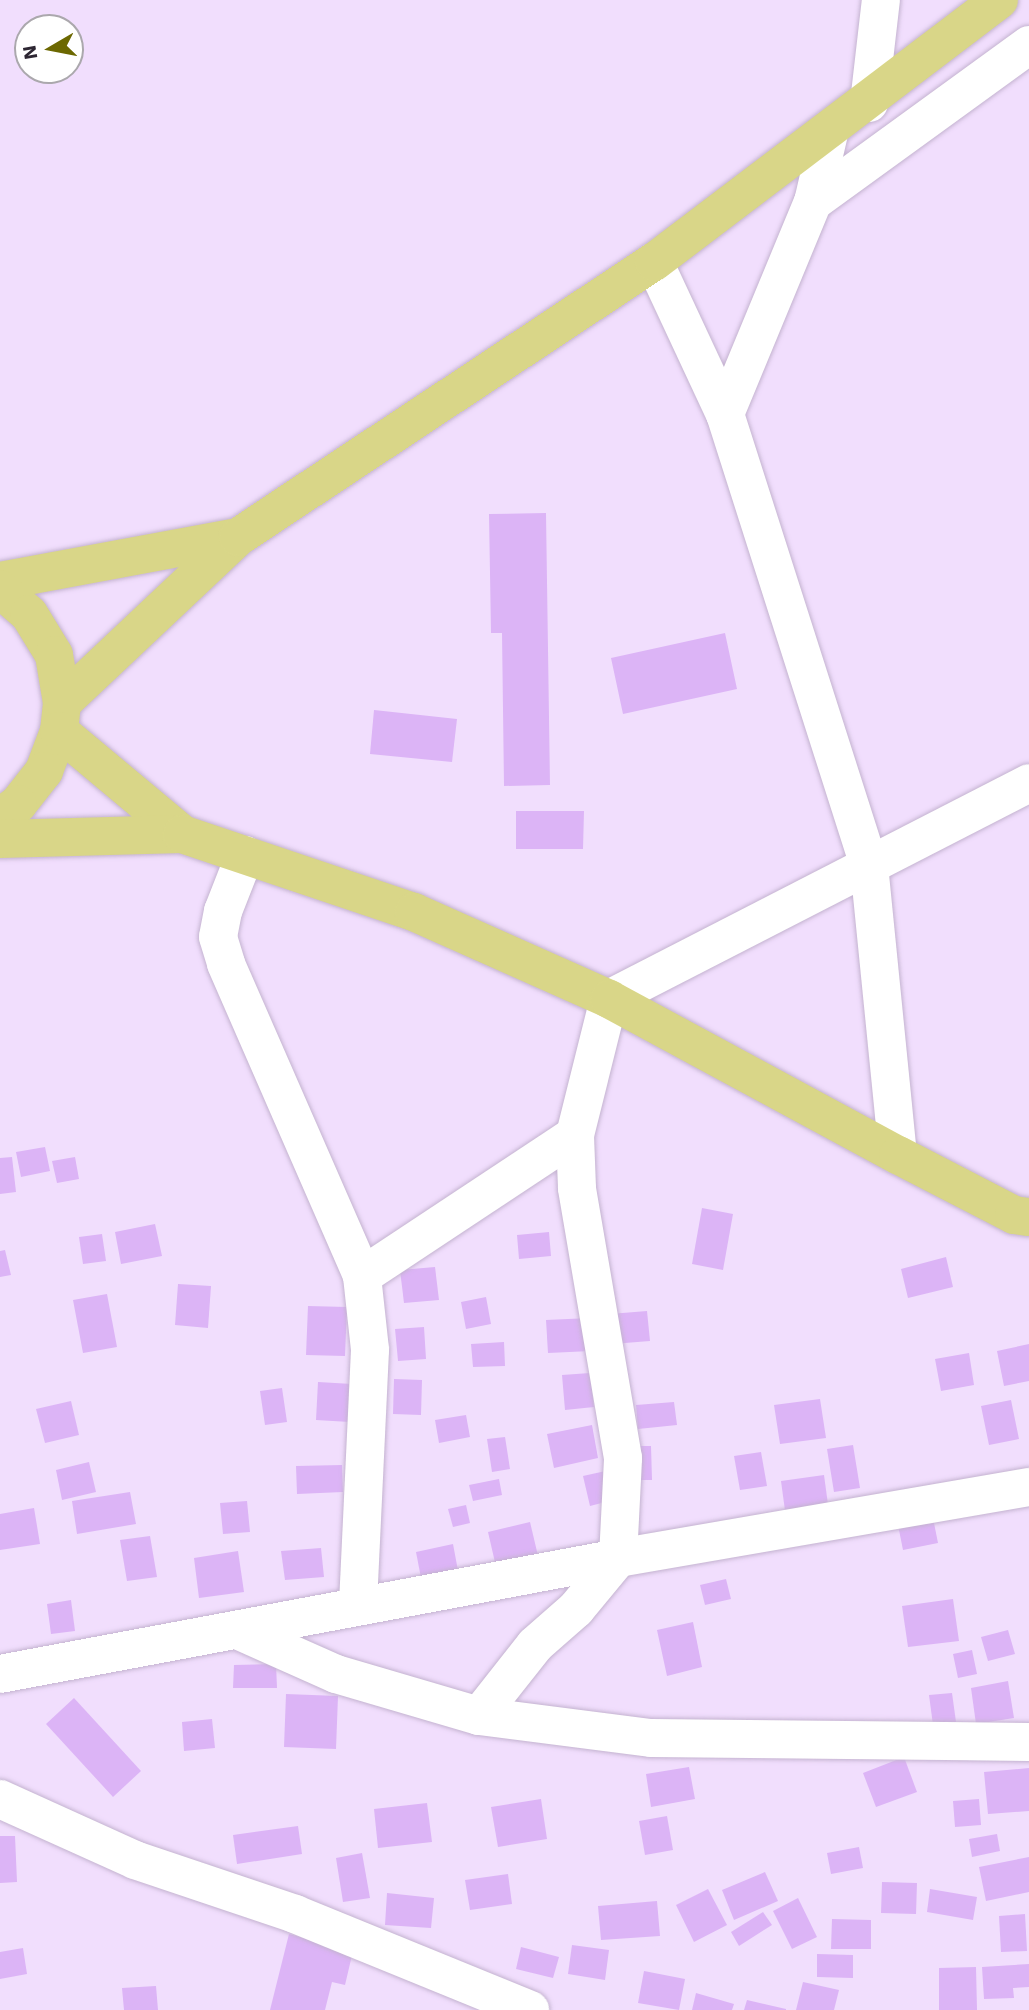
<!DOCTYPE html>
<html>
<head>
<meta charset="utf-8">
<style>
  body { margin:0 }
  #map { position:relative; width:1029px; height:2010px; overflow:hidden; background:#f1defd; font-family:"Work Sans",sans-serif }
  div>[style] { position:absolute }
  .building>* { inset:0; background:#dcb4f6 }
  .roads { filter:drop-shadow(0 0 2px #c4b3d0) drop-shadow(0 0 2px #c4b3d0) }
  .street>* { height:38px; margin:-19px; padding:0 19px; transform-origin:19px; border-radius:19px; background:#fff }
  .primary>* { height:38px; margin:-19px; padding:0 19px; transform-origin:19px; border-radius:19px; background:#d9d688 }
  span { translate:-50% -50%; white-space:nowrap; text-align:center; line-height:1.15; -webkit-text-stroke:7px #fff; paint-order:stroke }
  .north { position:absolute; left:14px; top:14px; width:70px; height:70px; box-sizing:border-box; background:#fff; border:2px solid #aba8ad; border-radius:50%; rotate:260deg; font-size:19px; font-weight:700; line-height:28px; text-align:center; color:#2d2632 }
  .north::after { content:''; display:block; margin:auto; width:24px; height:32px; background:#6c6801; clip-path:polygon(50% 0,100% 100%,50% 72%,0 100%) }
</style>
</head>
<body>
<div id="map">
  <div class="building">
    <div style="clip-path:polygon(546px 513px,550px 785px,504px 786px,502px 633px,491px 633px,489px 514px)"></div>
    <div style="clip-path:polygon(725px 633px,737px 689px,623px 714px,611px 658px)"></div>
    <div style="clip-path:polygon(374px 710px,457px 719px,452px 762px,370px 754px)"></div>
    <div style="clip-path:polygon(516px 811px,584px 811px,583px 849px,516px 849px)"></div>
    <div style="clip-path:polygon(45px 1147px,50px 1171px,21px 1177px,16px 1152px)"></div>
    <div style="clip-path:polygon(12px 1157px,16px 1192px,0 1194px,0 1158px)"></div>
    <div style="clip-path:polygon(75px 1157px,79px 1179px,57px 1183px,52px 1161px)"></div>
    <div style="clip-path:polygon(702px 1208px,733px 1214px,723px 1270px,692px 1264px)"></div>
    <div style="clip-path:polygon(155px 1224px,162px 1256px,121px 1264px,115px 1232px)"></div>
    <div style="clip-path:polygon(549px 1232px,551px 1256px,519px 1259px,517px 1235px)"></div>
    <div style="clip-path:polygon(102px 1234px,106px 1261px,83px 1264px,79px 1237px)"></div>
    <div style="clip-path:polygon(5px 1250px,11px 1275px,0 1277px,0 1251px)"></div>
    <div style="clip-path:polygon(946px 1257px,953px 1287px,908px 1298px,901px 1269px)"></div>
    <div style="clip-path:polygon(435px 1267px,439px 1300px,404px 1303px,400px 1270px)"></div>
    <div style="clip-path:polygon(178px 1284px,211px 1286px,208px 1328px,175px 1325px)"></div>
    <div style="clip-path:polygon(107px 1294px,117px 1347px,83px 1353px,73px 1300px)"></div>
    <div style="clip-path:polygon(486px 1297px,491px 1324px,466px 1329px,461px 1302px)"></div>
    <div style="clip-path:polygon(308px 1306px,347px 1307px,345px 1356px,306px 1355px)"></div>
    <div style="clip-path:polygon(647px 1311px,650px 1341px,612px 1344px,610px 1314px)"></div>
    <div style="clip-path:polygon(590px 1318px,591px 1351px,548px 1353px,546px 1320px)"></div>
    <div style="clip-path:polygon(424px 1327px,426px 1359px,398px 1361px,395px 1329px)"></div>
    <div style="clip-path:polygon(504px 1342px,505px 1366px,473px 1367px,471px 1344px)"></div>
    <div style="clip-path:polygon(1029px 1344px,1029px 1381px,1004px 1386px,997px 1351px)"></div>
    <div style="clip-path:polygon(969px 1353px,974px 1385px,941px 1391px,935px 1359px)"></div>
    <div style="clip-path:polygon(590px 1373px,594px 1407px,565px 1410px,562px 1375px)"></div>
    <div style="clip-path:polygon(394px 1379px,422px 1380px,421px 1415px,393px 1414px)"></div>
    <div style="clip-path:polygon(318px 1382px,352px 1384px,350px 1422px,316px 1420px)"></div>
    <div style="clip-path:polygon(282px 1388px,287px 1422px,265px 1425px,260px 1391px)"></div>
    <div style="clip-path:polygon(820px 1399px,826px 1438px,780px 1444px,774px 1405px)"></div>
    <div style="clip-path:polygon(1011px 1400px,1019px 1439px,989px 1445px,981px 1406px)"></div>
    <div style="clip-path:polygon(71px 1401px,79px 1435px,45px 1443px,36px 1409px)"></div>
    <div style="clip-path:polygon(674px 1402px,677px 1425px,638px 1429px,636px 1405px)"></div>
    <div style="clip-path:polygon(466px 1415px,470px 1437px,439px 1443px,435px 1420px)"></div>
    <div style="clip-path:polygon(592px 1425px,598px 1458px,554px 1468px,547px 1434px)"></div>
    <div style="clip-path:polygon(505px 1437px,510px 1469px,492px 1472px,487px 1439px)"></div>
    <div style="clip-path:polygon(853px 1445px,860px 1488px,834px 1492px,827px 1449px)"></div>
    <div style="clip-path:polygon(631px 1446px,651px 1446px,652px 1480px,631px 1480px)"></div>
    <div style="clip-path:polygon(761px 1452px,767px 1486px,740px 1490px,734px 1456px)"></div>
    <div style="clip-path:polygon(89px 1462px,96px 1492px,62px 1500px,56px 1470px)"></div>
    <div style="clip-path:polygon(342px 1465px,343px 1492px,297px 1494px,296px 1466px)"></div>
    <div style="clip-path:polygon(610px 1470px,617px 1499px,590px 1506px,583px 1476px)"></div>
    <div style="clip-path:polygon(824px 1475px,829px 1512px,786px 1518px,781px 1481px)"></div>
    <div style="clip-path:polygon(499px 1479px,502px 1495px,473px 1501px,469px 1485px)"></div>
    <div style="clip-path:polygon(130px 1492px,136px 1524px,77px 1534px,72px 1501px)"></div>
    <div style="clip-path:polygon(247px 1501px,250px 1532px,223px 1534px,220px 1503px)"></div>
    <div style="clip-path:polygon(466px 1505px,470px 1523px,453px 1527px,448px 1509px)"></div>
    <div style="clip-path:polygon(34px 1508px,40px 1544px,0 1550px,0 1514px)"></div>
    <div style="clip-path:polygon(933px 1518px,938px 1543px,903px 1550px,898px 1525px)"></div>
    <div style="clip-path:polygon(530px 1522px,539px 1560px,497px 1571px,488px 1532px)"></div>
    <div style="clip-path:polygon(150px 1536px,157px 1577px,127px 1581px,120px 1540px)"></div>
    <div style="clip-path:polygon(453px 1544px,459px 1576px,422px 1583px,416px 1552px)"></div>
    <div style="clip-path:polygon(321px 1548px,324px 1577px,285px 1580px,281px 1551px)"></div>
    <div style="clip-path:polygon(238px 1551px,244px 1592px,199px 1598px,194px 1558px)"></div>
    <div style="clip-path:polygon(726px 1579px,731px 1599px,705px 1605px,700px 1585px)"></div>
    <div style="clip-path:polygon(953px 1599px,959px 1641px,908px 1647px,902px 1606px)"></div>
    <div style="clip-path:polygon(71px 1600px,75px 1631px,51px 1634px,47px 1604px)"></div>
    <div style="clip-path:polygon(693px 1622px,702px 1667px,667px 1676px,657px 1630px)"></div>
    <div style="clip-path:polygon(1008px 1630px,1015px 1654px,988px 1661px,981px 1637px)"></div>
    <div style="clip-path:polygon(972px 1650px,977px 1674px,958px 1678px,953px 1654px)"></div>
    <div style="clip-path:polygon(276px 1664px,277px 1688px,233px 1688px,234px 1665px)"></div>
    <div style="clip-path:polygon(1008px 1681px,1014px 1718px,976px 1724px,971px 1688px)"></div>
    <div style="clip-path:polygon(952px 1693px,956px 1722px,933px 1725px,929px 1695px)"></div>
    <div style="clip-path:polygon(286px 1694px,338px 1696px,336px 1749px,284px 1747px)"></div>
    <div style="clip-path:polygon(74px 1698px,141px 1771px,113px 1797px,46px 1724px)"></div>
    <div style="clip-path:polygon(212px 1719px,215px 1748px,184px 1751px,182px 1722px)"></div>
    <div style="clip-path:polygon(904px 1757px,917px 1792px,876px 1807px,863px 1773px)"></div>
    <div style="clip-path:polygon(689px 1767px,695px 1799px,651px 1807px,646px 1774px)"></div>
    <div style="clip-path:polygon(1029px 1768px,1029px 1811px,988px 1814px,984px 1772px)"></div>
    <div style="clip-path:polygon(541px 1799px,547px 1839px,498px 1847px,491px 1807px)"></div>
    <div style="clip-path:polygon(979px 1799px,981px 1825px,955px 1827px,953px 1801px)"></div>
    <div style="clip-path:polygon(427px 1803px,432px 1842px,378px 1848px,374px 1809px)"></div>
    <div style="clip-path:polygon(667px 1816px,673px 1850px,645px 1855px,639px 1821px)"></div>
    <div style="clip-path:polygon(298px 1826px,302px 1854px,237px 1864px,233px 1835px)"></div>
    <div style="clip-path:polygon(997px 1834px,1000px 1851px,972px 1857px,969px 1839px)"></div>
    <div style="clip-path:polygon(0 1836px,15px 1836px,17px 1882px,0 1883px)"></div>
    <div style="clip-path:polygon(859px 1847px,863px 1868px,831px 1874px,827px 1853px)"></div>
    <div style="clip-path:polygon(362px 1853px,370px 1898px,343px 1902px,336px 1858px)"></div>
    <div style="clip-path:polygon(1029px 1857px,1029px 1892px,986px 1901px,979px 1867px)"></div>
    <div style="clip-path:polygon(765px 1872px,778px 1901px,734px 1920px,722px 1890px)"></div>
    <div style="clip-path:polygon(508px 1874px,512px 1904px,470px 1910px,465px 1880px)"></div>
    <div style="clip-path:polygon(882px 1882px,917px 1883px,916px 1914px,881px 1913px)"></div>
    <div style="clip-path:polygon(708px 1889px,727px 1925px,694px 1942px,676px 1905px)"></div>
    <div style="clip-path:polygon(930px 1889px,977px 1897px,973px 1920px,927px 1912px)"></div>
    <div style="clip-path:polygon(387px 1893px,434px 1898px,431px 1928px,385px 1925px)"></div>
    <div style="clip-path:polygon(798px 1898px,817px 1937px,792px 1949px,773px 1911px)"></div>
    <div style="clip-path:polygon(657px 1901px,660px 1936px,601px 1940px,598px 1906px)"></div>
    <div style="clip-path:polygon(763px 1912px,772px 1925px,739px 1946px,731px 1932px)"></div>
    <div style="clip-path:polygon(1025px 1914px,1027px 1951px,1001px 1952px,999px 1916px)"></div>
    <div style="clip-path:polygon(832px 1919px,871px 1920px,871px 1949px,831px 1949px)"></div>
    <div style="clip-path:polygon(289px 1934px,353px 1951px,345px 1985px,332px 1982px,325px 2010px,270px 2010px)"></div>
    <div style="clip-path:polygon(572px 1945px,609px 1950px,605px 1980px,568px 1974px)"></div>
    <div style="clip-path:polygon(521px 1947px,559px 1957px,553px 1978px,516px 1969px)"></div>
    <div style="clip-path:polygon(23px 1948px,27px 1974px,0 1979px,0 1952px)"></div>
    <div style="clip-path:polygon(817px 1954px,853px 1955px,853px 1978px,817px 1977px)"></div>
    <div style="clip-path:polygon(1029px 1964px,1029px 1987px,1013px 1988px,1014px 1998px,984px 1999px,982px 1967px)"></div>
    <div style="clip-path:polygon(976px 1967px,977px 2010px,939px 2010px,939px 1968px)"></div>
    <div style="clip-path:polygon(644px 1971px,685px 1979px,679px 2010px,638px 2003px)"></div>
    <div style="clip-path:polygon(803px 1982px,839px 1990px,834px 2010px,796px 2010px)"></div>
    <div style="clip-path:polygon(156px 1986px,158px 2010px,124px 2010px,122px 1988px)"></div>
    <div style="clip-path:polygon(696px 1993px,734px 2004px,732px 2010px,692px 2010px)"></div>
    <div style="clip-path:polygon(747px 2000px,786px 2009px,786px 2010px,744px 2010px)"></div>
  </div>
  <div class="roads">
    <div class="street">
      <div style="left:869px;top:103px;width:104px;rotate:-83.4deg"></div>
      <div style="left:813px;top:202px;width:267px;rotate:-36deg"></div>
      <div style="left:654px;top:262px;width:168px;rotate:65deg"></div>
      <div style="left:725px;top:414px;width:473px;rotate:72.3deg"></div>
      <div style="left:869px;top:865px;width:291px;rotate:84.3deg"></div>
      <div style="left:725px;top:414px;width:230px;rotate:-67.5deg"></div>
      <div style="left:813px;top:202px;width:71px;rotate:-76.9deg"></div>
      <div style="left:245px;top:855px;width:60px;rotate:111.4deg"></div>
      <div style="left:223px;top:911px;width:26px;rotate:101deg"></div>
      <div style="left:218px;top:937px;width:28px;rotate:73deg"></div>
      <div style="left:226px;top:964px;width:340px;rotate:66.4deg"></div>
      <div style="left:362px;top:1276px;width:74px;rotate:83.8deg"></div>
      <div style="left:370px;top:1350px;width:256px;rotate:92.7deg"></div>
      <div style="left:362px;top:1276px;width:255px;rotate:-33.5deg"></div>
      <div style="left:575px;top:1135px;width:140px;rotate:-76deg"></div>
      <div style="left:609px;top:999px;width:472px;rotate:-27.2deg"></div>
      <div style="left:237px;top:1630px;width:108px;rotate:24deg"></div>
      <div style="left:336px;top:1674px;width:149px;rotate:16.4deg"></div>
      <div style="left:479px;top:1716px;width:173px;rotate:7.3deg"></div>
      <div style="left:651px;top:1738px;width:378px;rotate:0.6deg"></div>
      <div style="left:0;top:1674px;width:629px;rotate:-10.63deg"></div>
      <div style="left:618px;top:1558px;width:417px;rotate:-9.8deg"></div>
      <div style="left:479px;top:1716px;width:90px;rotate:-51.7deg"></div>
      <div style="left:535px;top:1645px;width:55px;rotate:-41.3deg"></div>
      <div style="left:576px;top:1609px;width:66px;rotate:-50.5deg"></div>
      <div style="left:618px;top:1558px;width:100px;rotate:-87.1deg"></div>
      <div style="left:623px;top:1458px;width:274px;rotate:-99.7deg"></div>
      <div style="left:577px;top:1188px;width:53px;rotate:-92.2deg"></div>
      <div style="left:0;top:1799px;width:148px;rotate:24.3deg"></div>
      <div style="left:135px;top:1860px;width:169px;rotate:18.6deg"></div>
      <div style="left:295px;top:1914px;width:254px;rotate:22.2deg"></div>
    </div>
    <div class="primary">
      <div style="left:0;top:581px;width:242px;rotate:-10.5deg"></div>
      <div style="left:0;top:589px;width:38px;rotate:41deg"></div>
      <div style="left:29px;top:614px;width:48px;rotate:58.6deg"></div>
      <div style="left:54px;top:655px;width:49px;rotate:80.5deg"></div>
      <div style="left:62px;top:703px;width:28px;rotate:96deg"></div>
      <div style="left:59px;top:731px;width:43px;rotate:110.6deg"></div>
      <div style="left:44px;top:771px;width:42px;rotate:128.2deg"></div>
      <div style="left:18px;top:804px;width:22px;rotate:144deg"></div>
      <div style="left:62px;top:703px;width:242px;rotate:-43.3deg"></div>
      <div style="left:238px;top:537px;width:499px;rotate:-33.5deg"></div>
      <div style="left:654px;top:262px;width:433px;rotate:-37.2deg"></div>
      <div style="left:59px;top:731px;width:160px;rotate:39.9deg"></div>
      <div style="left:0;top:839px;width:182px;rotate:-1.6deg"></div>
      <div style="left:182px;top:834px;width:245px;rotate:18.6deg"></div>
      <div style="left:414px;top:912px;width:214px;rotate:24deg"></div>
      <div style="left:609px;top:999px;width:328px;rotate:28.4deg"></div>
      <div style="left:898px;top:1155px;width:131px;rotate:27.3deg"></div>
      <div style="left:1014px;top:1215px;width:15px;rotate:8deg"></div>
    </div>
  </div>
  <div class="north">N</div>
</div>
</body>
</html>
